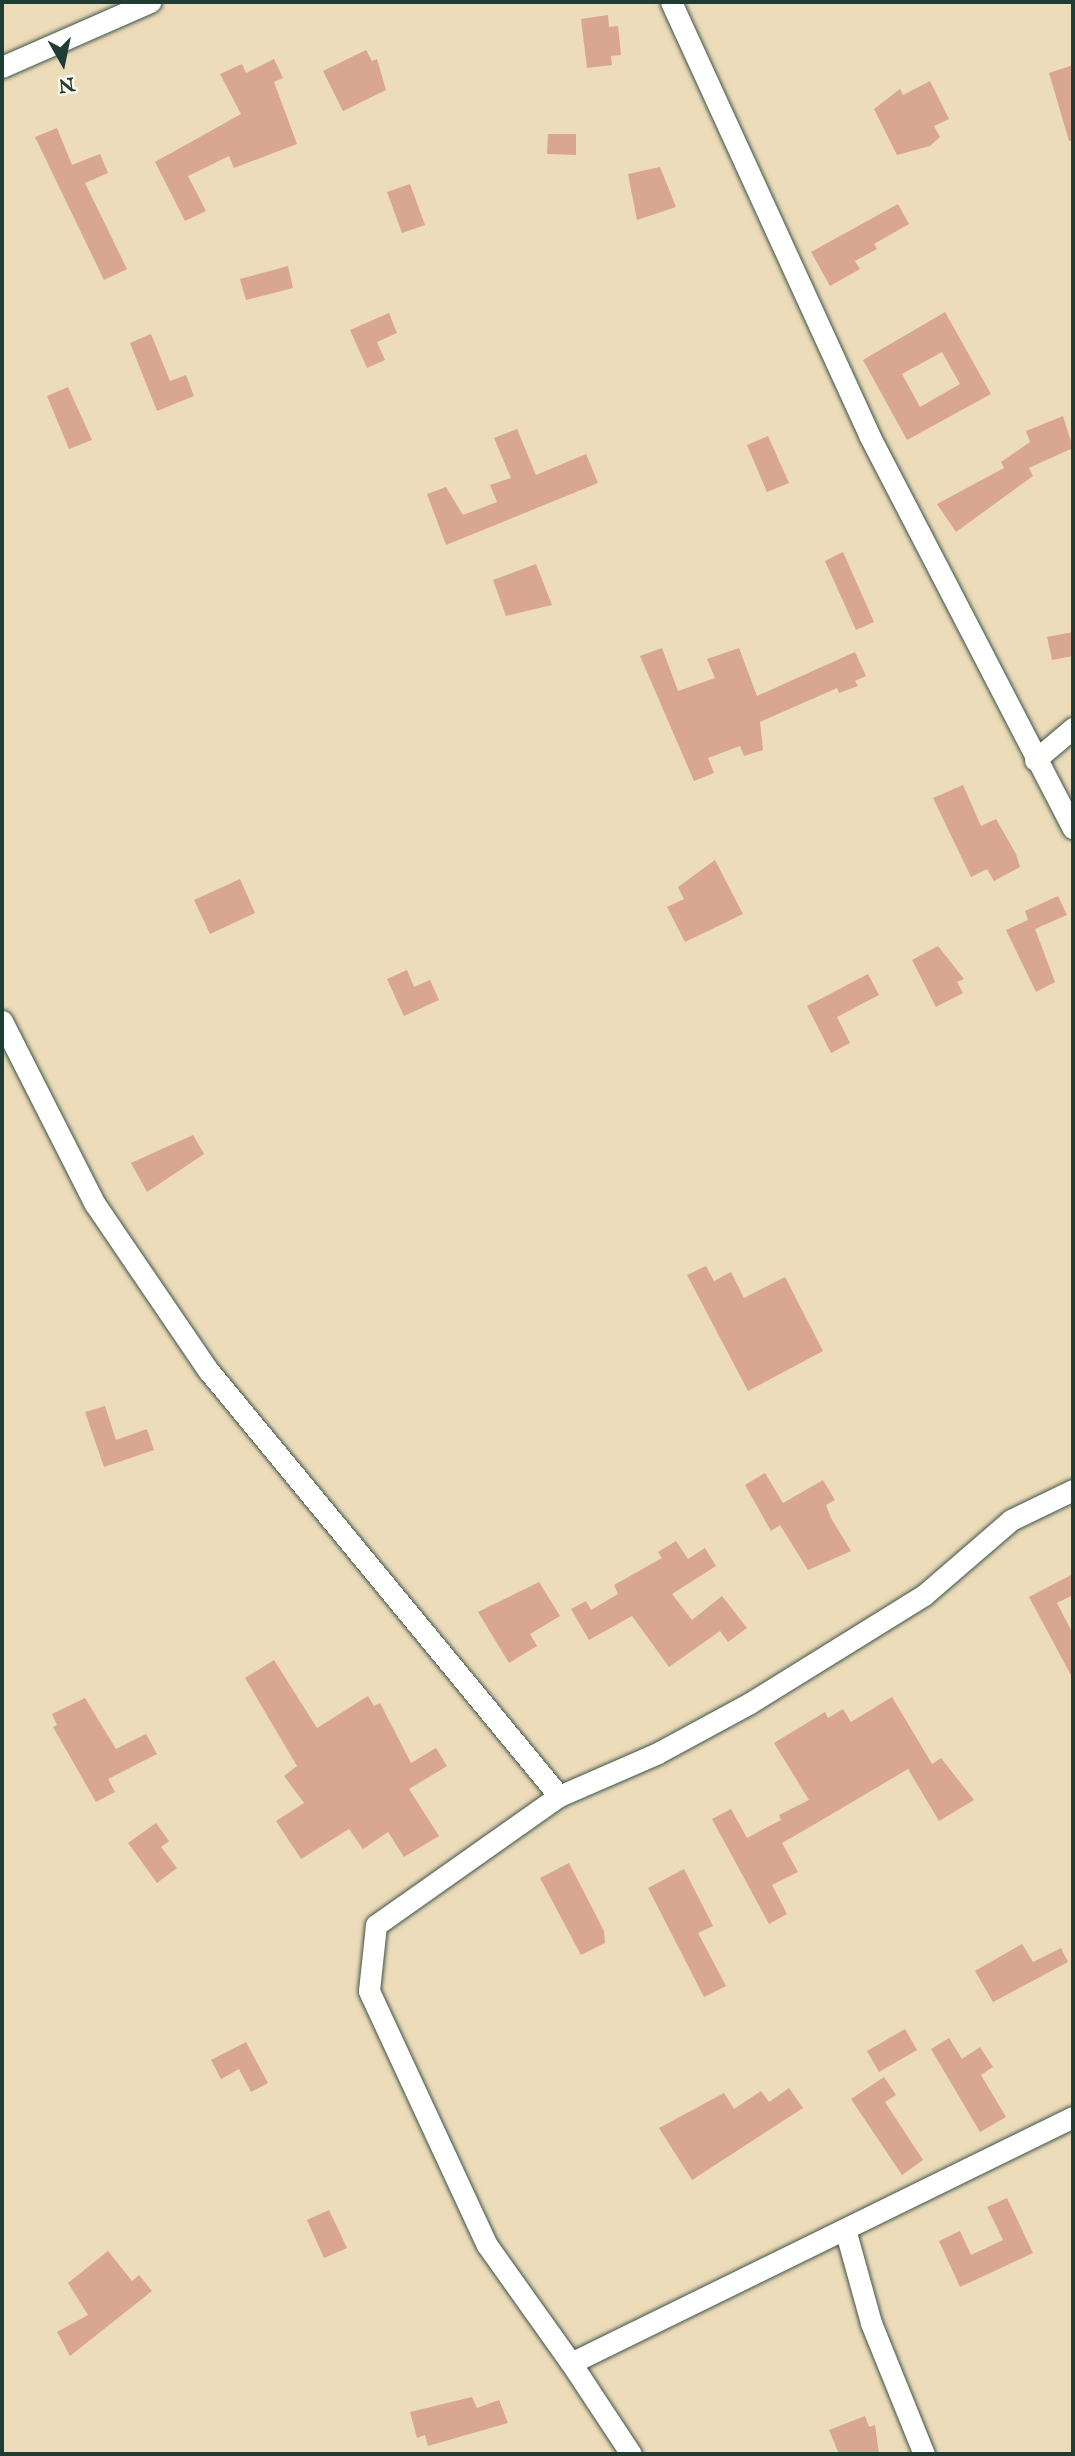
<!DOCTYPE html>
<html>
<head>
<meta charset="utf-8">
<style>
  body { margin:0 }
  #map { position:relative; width:1075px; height:2456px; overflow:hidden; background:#eddcba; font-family:"IM FELL English",serif }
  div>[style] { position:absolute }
  .building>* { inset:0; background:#d9a691 }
  .roads { filter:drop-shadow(0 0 2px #3e5548) drop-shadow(0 0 2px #3e5548) }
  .minor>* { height:21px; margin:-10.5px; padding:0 10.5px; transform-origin:10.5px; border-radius:10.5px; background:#fff }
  span { translate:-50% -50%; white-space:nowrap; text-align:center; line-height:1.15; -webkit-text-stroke:7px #fbf7ec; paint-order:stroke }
  .frame { position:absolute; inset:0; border:4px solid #1f3d34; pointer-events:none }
  .north { position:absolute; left:28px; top:28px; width:70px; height:70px; -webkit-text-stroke:5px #fbf7ec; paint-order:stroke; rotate:171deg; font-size:19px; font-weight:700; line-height:28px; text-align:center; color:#1f3d34 }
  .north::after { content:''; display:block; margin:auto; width:24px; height:32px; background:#1f3d34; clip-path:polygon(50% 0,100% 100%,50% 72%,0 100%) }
</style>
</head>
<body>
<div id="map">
  <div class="building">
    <div style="clip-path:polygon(608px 15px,609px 27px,618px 26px,621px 55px,611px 56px,612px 65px,587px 68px,581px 19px)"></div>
    <div style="clip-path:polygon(366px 50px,372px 61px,377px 59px,386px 90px,343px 111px,323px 71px)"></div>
    <div style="clip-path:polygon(274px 59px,283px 78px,274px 82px,297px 144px,234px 168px,229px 156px,188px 176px,206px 211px,185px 221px,155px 162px,241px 114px,220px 74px,242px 64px,246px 73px)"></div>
    <div style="clip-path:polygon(1073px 65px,1073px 140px,1069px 141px,1049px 73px)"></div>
    <div style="clip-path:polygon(930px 81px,949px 119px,934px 126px,940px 137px,930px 146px,897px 155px,874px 109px,900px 89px,903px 95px)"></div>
    <div style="clip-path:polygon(57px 128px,72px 165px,100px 154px,108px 173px,85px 183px,127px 269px,104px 280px,35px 137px)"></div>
    <div style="clip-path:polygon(548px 134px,576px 134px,576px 155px,547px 154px)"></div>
    <div style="clip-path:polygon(660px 167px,676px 207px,637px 220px,628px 174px)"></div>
    <div style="clip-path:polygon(410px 184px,425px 225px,402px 233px,387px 192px)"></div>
    <div style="clip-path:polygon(898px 204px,909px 224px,874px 244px,877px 249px,855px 261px,860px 269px,830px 286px,811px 252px)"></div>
    <div style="clip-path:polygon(288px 266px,293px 288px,246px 300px,240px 279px)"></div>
    <div style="clip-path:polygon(evenodd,945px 312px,991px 394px,907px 440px,863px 360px,945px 312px,942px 352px,960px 384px,920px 407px,902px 374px,942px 352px)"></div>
    <div style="clip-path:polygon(389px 313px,397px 333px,377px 342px,385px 360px,367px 368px,350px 330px)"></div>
    <div style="clip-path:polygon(151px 334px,170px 381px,186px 375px,194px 396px,157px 411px,130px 343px)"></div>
    <div style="clip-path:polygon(68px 387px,92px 440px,69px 449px,47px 396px)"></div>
    <div style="clip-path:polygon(1063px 416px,1073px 448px,1029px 468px,1033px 476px,956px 532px,937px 504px,1004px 468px,1001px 462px,1030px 442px,1026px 431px)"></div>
    <div style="clip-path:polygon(517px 429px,536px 475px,586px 454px,598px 483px,446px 545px,427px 494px,446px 487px,463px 515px,497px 502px,490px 485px,511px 478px,494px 438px)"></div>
    <div style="clip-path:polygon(768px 436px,789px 483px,767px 492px,747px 445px)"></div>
    <div style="clip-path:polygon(843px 552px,874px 622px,856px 630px,825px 561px)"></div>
    <div style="clip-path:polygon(536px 564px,552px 605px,506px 616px,493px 580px)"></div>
    <div style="clip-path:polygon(1073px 632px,1073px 656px,1052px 660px,1047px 637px)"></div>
    <div style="clip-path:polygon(662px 648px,678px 691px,715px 678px,707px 659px,739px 648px,757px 696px,855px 652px,866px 676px,855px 681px,858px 686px,839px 693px,837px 688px,760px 722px,763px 750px,744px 756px,740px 746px,708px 758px,714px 773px,694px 781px,640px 656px)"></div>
    <div style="clip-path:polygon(963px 785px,981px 826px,996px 819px,1016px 854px,1020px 867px,994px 881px,987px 869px,971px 877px,933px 798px)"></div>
    <div style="clip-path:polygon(715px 860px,743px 914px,685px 942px,667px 907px,684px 899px,678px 887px)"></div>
    <div style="clip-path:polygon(240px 879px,255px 913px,210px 934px,194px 900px)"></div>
    <div style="clip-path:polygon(1058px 896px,1067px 915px,1035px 929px,1055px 982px,1036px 992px,1006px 930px,1028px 920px,1025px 911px)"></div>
    <div style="clip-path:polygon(938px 946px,964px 979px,957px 982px,963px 993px,936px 1007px,912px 960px)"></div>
    <div style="clip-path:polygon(407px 970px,414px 987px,430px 980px,439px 1000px,404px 1016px,387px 979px)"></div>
    <div style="clip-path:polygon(868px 974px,879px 995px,837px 1017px,850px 1043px,831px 1053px,807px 1006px)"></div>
    <div style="clip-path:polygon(193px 1135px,204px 1154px,147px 1192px,131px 1163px)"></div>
    <div style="clip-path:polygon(706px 1266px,714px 1281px,731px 1272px,744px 1298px,785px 1277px,823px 1351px,748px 1391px,687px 1275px)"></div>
    <div style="clip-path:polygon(105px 1406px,116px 1440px,147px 1429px,154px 1450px,104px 1467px,85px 1412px)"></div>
    <div style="clip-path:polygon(765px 1473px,783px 1503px,823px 1480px,835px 1500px,826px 1505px,831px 1518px,851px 1551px,808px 1570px,780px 1525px,771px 1531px,745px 1485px)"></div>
    <div style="clip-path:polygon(676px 1541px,688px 1559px,705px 1548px,716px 1566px,672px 1594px,692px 1620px,722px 1596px,747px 1628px,728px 1642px,720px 1631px,669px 1667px,632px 1616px,589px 1640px,571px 1609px,586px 1601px,591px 1610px,618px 1594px,614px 1585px,662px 1558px,658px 1552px)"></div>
    <div style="clip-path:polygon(1073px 1574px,1073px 1595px,1057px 1603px,1073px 1634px,1073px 1679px,1029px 1597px)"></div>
    <div style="clip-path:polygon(539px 1582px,560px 1616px,530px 1634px,537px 1646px,509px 1663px,478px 1612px)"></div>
    <div style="clip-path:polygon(274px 1660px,317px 1728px,368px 1696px,374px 1706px,380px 1703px,411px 1763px,436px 1748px,447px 1766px,409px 1789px,439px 1836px,404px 1857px,388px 1832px,363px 1849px,349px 1829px,301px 1859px,276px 1821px,304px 1803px,284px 1776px,297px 1766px,245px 1678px)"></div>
    <div style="clip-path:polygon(892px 1697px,932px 1764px,941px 1758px,974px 1800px,939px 1821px,908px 1769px,815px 1824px,782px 1843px,798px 1872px,772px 1885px,787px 1914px,769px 1924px,712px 1819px,731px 1809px,747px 1838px,781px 1820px,779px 1815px,809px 1800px,774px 1743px,825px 1712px,828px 1718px,843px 1709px,851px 1722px)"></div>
    <div style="clip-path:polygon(85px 1698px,116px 1749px,146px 1734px,157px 1754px,108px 1779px,115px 1792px,96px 1802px,53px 1727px,57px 1725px,52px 1714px)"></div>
    <div style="clip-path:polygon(156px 1823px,169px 1841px,161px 1847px,177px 1868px,157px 1883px,128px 1843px)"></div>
    <div style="clip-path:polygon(569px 1863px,604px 1931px,605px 1943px,581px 1955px,540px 1878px)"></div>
    <div style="clip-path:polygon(684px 1869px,713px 1926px,698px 1933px,726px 1986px,704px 1997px,648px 1888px)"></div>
    <div style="clip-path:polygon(1022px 1944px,1033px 1962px,1061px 1948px,1068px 1962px,993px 2002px,975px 1971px)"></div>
    <div style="clip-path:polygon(905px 2029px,917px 2050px,879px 2072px,867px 2051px)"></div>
    <div style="clip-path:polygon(949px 2038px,962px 2059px,980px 2047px,993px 2067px,981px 2075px,1006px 2117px,980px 2132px,931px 2049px)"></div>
    <div style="clip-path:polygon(246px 2042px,268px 2083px,251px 2092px,239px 2069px,221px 2079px,211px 2060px)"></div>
    <div style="clip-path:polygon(884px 2077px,896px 2095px,885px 2102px,923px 2160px,902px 2175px,851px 2099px)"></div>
    <div style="clip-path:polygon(789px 2088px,803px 2108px,692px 2180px,659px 2128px,724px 2093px,734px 2109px,761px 2091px,769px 2102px)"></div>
    <div style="clip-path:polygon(1007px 2198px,1033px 2253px,960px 2287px,939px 2241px,960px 2231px,971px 2255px,1003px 2240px,987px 2207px)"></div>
    <div style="clip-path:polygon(329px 2210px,347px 2248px,324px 2258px,307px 2220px)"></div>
    <div style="clip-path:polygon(108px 2251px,132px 2281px,139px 2275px,152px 2291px,70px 2356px,57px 2332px,88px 2315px,68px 2283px)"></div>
    <div style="clip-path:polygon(472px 2397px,477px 2408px,499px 2400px,508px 2423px,428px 2446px,425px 2435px,417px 2438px,410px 2412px)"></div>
    <div style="clip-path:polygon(865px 2416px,869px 2427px,875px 2425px,879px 2454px,839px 2454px,829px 2430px)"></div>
  </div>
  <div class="roads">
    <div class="minor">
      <div style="left:671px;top:2px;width:476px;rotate:65.4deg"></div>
      <div style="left:869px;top:435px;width:443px;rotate:62.6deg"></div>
      <div style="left:2px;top:67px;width:162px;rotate:-23.7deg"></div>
      <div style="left:1035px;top:760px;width:50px;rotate:-40.1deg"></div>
      <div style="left:2px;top:1021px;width:205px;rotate:63.1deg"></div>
      <div style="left:95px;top:1204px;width:201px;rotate:55.8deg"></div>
      <div style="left:208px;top:1370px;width:552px;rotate:50.51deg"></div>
      <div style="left:1073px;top:1490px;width:69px;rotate:154.2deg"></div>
      <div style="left:1011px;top:1520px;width:115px;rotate:139.2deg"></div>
      <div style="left:924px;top:1595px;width:205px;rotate:148.2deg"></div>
      <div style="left:750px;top:1703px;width:105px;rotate:151.5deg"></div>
      <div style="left:658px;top:1753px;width:108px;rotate:156.5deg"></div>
      <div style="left:559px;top:1796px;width:224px;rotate:144.8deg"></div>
      <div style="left:376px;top:1925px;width:66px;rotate:96.1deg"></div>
      <div style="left:369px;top:1991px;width:280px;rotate:65.1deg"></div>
      <div style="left:487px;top:2245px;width:145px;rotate:54.6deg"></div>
      <div style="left:571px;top:2363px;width:559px;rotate:-26.11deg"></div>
      <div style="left:845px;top:2229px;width:98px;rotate:74.5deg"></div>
      <div style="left:871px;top:2323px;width:141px;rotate:68deg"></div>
      <div style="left:571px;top:2363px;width:109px;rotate:56.6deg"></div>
    </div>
  </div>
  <div class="frame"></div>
  <div class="north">N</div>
</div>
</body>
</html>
